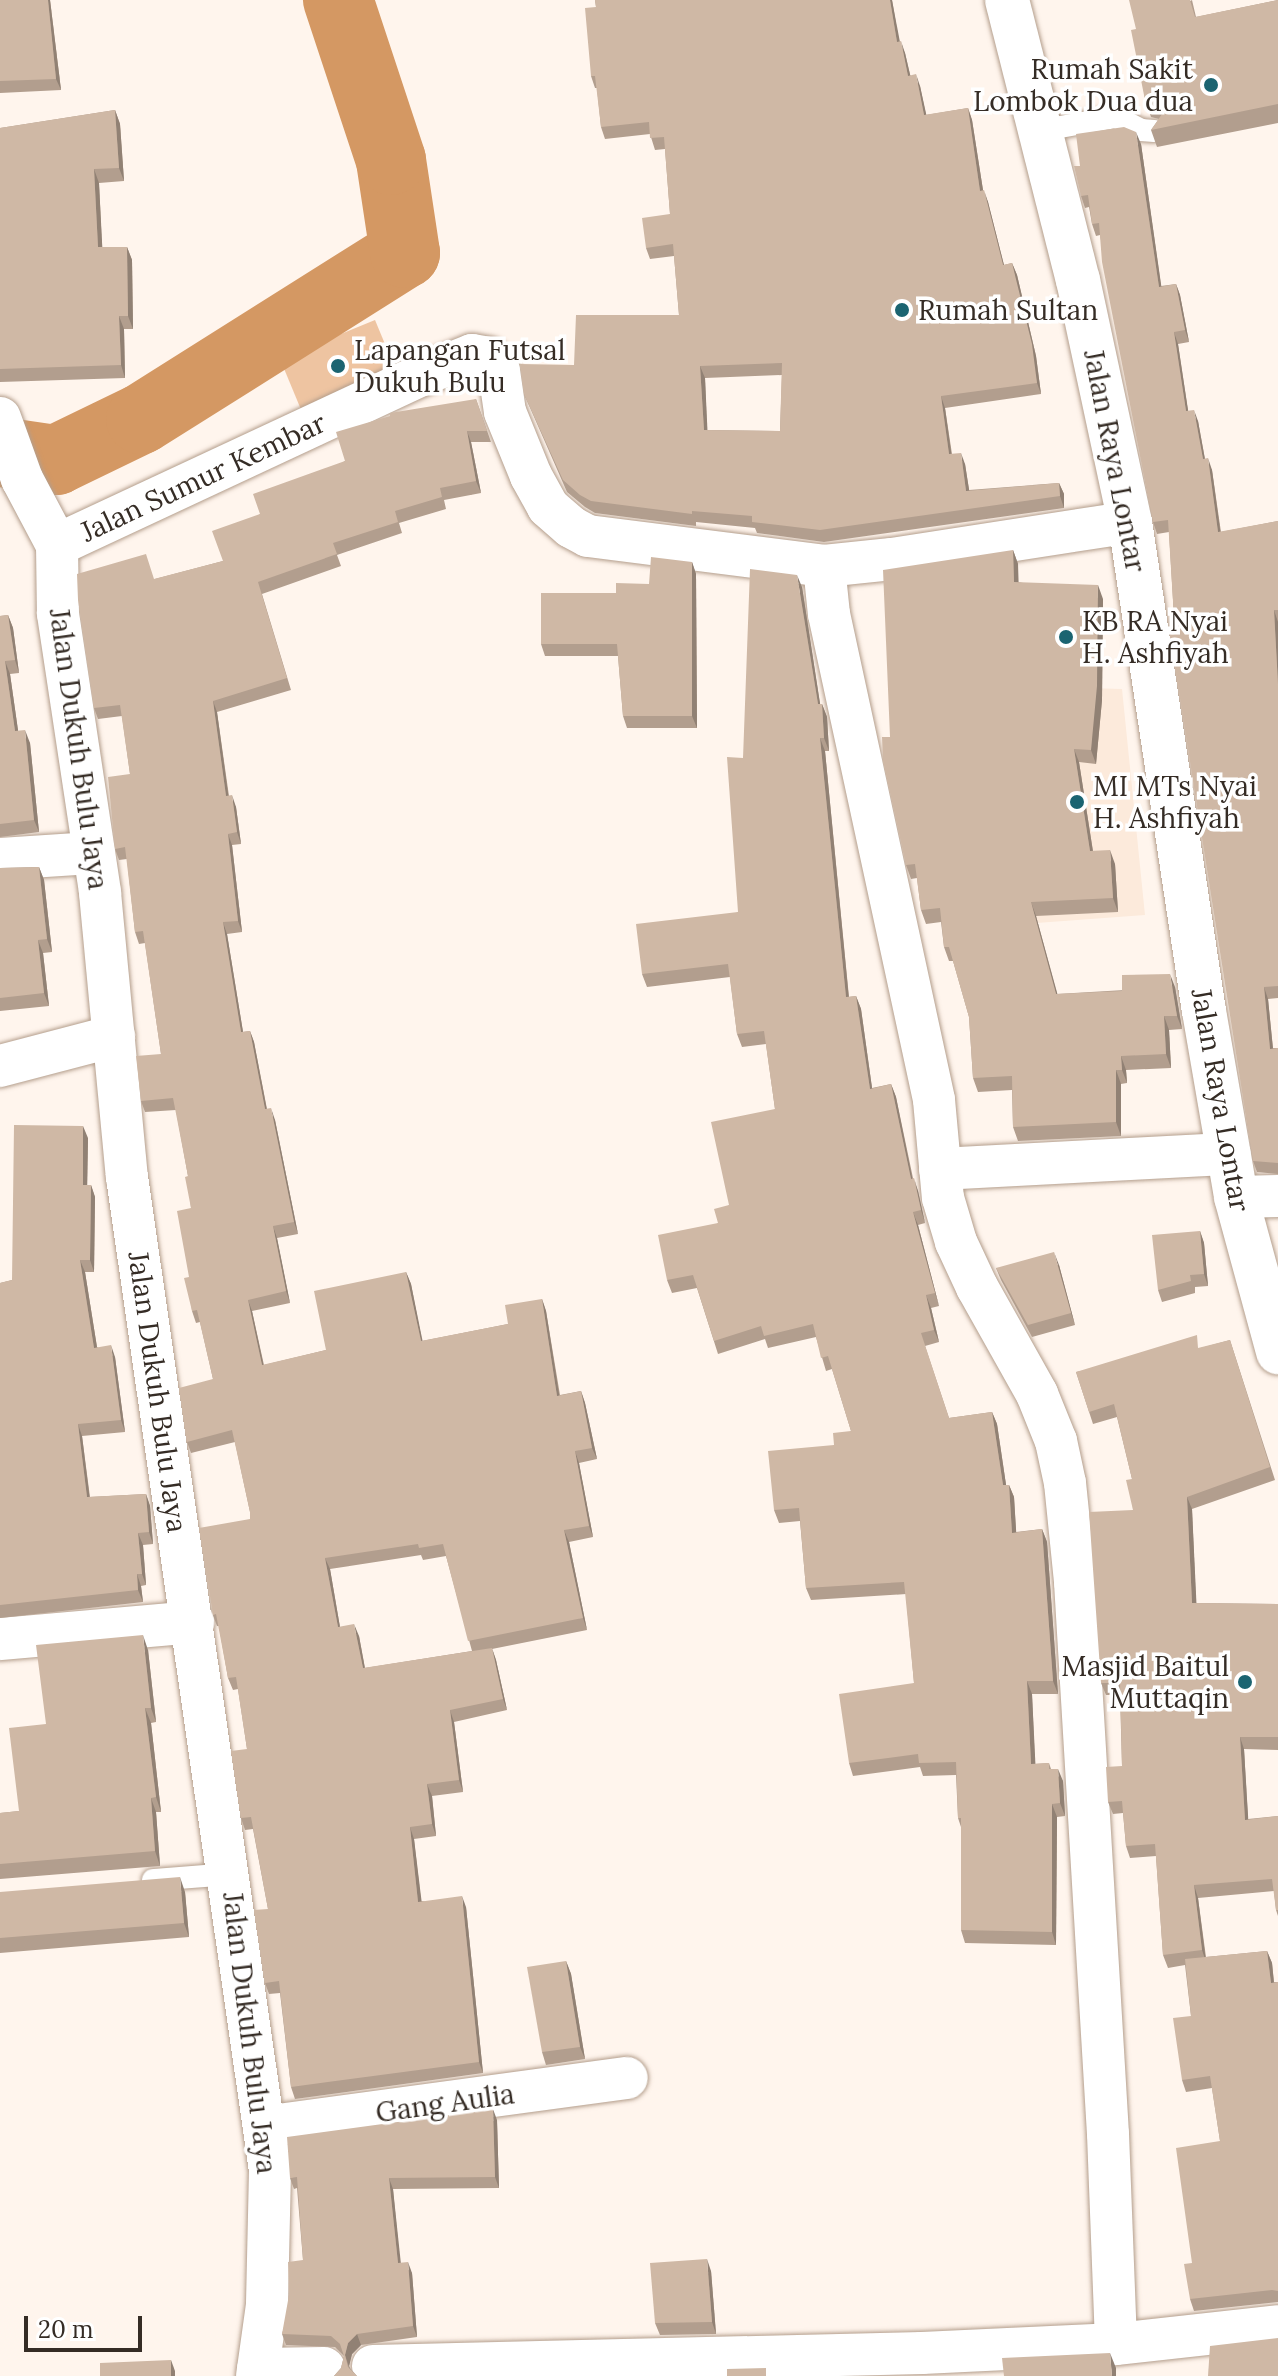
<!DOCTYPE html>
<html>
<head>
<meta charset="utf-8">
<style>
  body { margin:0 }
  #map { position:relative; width:1278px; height:2376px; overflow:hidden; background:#fff5ed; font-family:Lora,serif }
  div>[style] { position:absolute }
  .built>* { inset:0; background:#fceadb }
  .green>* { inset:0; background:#eec4a1 }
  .river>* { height:70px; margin:-35px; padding:0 35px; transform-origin:35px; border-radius:35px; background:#d49863 }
  .roads { filter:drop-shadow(0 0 2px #b49e8c) drop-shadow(0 0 2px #b49e8c) }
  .lane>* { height:22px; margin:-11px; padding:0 11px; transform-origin:11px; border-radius:11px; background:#fff }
  .street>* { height:42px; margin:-21px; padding:0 21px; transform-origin:21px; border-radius:21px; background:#fff }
  .secondary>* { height:44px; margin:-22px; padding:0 22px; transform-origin:22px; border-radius:22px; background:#fff }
  .wall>* { inset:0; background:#b29e8e }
  .shaded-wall>* { inset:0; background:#918174 }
  .building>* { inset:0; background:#cfb8a5 }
  .dots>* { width:22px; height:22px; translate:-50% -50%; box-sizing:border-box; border:4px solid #fff; border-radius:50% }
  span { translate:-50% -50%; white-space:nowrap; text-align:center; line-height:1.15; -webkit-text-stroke:7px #fff; paint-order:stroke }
  .poi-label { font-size:28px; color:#352c25 }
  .right { translate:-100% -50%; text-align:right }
  .left { translate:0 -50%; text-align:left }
  .street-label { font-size:28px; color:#352c25 }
  .scale { position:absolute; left:24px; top:2316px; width:118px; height:36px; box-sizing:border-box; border:4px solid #352c25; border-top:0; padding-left:10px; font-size:24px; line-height:28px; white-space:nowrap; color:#352c25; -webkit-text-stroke:6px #fff; paint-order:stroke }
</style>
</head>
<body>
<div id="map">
  <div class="built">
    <div style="clip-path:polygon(1017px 686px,1122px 689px,1145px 915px,1023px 924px)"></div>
  </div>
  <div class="green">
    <div style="clip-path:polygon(375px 320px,397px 373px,302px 412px,280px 359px)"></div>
  </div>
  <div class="river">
    <div style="left:0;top:452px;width:57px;rotate:8.1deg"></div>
    <div style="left:56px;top:460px;width:94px;rotate:-25.8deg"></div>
    <div style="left:141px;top:419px;width:312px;rotate:-32.2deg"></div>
    <div style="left:405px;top:253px;width:94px;rotate:-98.6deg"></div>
    <div style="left:391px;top:160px;width:169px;rotate:-108.3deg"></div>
  </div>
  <div class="roads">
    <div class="lane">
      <div style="left:1038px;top:131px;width:79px;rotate:-10.2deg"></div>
      <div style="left:1116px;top:117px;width:28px;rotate:27deg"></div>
      <div style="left:1141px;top:130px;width:13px;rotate:4deg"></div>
      <div style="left:153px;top:1880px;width:76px;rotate:-4.5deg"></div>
    </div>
    <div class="street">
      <div style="left:0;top:418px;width:65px;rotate:70.2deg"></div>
      <div style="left:22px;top:479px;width:75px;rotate:62.1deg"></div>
      <div style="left:57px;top:545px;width:69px;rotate:89.2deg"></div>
      <div style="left:58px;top:614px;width:282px;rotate:81.4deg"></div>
      <div style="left:100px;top:893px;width:285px;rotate:84.6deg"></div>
      <div style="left:127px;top:1177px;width:1004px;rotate:81.81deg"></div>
      <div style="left:270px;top:2171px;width:134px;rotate:91.3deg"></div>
      <div style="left:267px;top:2305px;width:72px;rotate:98deg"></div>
      <div style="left:57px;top:545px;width:400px;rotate:-25deg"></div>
      <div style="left:419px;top:376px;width:57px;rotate:-21.6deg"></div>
      <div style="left:472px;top:355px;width:17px;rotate:10deg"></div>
      <div style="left:489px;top:358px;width:16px;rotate:52deg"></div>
      <div style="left:499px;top:371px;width:41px;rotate:81.7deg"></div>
      <div style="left:505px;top:412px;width:69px;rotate:67.9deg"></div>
      <div style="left:531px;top:476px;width:35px;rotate:61deg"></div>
      <div style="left:548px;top:507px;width:30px;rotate:41deg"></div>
      <div style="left:571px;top:527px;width:19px;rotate:28deg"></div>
      <div style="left:588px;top:536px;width:238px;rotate:7.2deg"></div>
      <div style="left:824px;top:566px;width:68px;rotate:-5.9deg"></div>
      <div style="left:892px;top:559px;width:241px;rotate:-8.8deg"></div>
      <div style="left:824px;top:566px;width:48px;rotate:84.1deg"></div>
      <div style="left:829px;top:614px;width:497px;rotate:77.8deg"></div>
      <div style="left:934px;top:1100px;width:98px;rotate:84.8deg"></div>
      <div style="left:943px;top:1198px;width:46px;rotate:73.5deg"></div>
      <div style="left:956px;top:1242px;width:50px;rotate:65deg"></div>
      <div style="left:977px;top:1287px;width:123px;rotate:60.7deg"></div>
      <div style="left:1037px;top:1394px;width:51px;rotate:68deg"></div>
      <div style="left:1056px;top:1441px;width:43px;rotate:77.9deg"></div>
      <div style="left:1065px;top:1483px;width:100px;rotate:84.2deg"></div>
      <div style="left:1075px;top:1582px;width:553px;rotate:86.58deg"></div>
      <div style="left:1108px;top:2134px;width:210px;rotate:87.8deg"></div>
      <div style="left:0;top:859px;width:94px;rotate:-3.7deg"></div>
      <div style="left:0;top:1066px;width:118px;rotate:-14.7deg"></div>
      <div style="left:940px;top:1169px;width:290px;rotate:-3deg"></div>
      <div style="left:1236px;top:1197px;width:42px;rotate:-1.4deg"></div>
      <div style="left:0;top:1639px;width:194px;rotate:-5deg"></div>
      <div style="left:264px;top:2127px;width:366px;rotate:-7.7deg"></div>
      <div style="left:373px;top:2366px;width:549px;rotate:-1.36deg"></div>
      <div style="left:922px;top:2353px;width:194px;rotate:-2.7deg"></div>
      <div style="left:1116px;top:2344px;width:163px;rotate:-6.3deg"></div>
      <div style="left:258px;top:2369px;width:66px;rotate:-0.9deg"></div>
    </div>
    <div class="secondary">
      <div style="left:1007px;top:0;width:289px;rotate:75.8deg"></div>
      <div style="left:1078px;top:280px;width:248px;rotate:77.9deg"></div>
      <div style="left:1130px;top:522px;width:495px;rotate:81.4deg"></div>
      <div style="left:1204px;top:1011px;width:189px;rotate:80.2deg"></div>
      <div style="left:1236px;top:1197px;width:161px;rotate:74.8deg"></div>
    </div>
  </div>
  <div class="wall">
    <div style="clip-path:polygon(0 0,50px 0,61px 90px,0 93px)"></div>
    <div style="clip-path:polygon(evenodd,595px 0,892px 0,899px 41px,905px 53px,910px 75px,920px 86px,926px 115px,968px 108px,972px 120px,983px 190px,988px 202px,1004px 265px,1012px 263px,1017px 275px,1036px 356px,1041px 394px,945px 408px,952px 454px,965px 464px,969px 490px,1059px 483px,1064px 494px,1064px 508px,824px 542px,757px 533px,755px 528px,696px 522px,696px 526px,595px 513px,585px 507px,567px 492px,524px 394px,574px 365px,679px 315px,674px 256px,650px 259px,646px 248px,670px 214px,665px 149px,655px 150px,650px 134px,605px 139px,601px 127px,597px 88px,595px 88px,591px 76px,596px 7px,595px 0,782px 375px,780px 431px,707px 430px,705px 378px,782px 375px)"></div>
    <div style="clip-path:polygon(1192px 0,1196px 17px,1278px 0,1278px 123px,1157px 147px,1151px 130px,1159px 119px,1151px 117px,1145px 100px,1136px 29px)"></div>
    <div style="clip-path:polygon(115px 110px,120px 124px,124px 181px,99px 183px,102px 247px,127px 247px,132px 260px,133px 329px,124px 329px,125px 378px,0 382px,0 128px)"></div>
    <div style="clip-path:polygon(1141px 144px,1161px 286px,1176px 284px,1180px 295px,1189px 342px,1178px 344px,1188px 411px,1198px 421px,1205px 459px,1212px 470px,1221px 532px,1278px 521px,1278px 998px,1268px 999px,1273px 1048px,1278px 1048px,1278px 1174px,1257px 1172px,1253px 1161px,1175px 634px,1169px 532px,1157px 534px,1153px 522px,1100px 235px,1096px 236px,1092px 224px,1089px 207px,1085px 208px,1081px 196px,1080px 166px)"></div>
    <div style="clip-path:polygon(evenodd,476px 399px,491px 442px,471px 442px,481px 493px,444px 500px,446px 509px,399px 523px,402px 533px,337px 555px,341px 566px,262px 594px,291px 690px,217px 712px,229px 796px,236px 807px,241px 844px,232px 845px,242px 932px,227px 934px,243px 1032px,250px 1031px,254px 1042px,267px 1109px,275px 1120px,298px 1234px,277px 1238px,290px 1303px,252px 1311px,264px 1365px,326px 1350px,406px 1272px,411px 1284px,422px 1341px,508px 1324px,542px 1299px,546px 1311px,560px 1395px,581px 1391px,585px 1403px,597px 1459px,579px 1463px,593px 1537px,569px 1542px,587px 1630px,492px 1649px,496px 1660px,507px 1710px,454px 1722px,463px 1792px,432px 1796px,436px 1836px,414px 1839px,421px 1901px,466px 1907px,483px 2073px,295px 2099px,291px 2087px,280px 1993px,269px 1994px,265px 1983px,268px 1909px,253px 1829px,245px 1830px,241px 1818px,247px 1749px,238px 1689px,233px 1690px,228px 1678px,219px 1626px,217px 1626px,213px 1615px,250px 1519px,250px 1512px,235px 1442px,191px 1453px,187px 1442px,213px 1379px,200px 1322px,196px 1323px,192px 1311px,189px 1277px,191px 1208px,188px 1176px,176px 1110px,145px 1112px,141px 1101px,161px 1054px,145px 943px,139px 944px,135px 932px,127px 859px,119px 860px,115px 849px,130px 774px,122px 716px,98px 719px,94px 708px,155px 579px,223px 561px,260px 514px,345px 461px,476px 399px,421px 1555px,423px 1560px,446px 1556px,472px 1651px,365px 1668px,359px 1636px,340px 1627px,330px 1569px,421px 1555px)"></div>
    <div style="clip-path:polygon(1013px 550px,1018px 564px,1018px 582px,1103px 599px,1102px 700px,1096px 764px,1079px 762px,1093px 851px,1115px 864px,1118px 912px,1036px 916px,1057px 994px,1175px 987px,1182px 1029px,1169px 1030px,1171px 1068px,1126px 1070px,1127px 1083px,1121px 1084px,1121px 1136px,1018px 1141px,1013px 1127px,1012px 1090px,978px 1092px,973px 1078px,969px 1017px,953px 961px,949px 961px,944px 947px,941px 922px,926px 924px,921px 910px,917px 878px,911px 879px,906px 865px,890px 737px)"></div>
    <div style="clip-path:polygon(692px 562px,696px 574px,697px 728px,627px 728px,623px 716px,618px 656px,545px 656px,541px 644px,616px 593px,649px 584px)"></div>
    <div style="clip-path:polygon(802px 587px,820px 704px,822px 704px,827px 717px,829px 751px,825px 751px,849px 997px,856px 996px,861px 1009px,872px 1088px,891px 1084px,896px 1097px,913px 1178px,918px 1191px,925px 1223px,918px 1225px,939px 1306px,931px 1308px,939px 1342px,925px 1346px,949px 1418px,992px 1412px,997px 1424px,1006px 1485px,1009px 1485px,1014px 1497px,1016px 1532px,1042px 1529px,1047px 1542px,1058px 1694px,1032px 1694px,1035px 1764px,1049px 1763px,1051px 1769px,1063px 1781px,1065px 1816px,1057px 1817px,1056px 1945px,965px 1943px,961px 1930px,961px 1827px,958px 1818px,956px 1775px,923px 1776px,920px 1767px,853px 1776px,849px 1763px,914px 1683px,906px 1594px,811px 1600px,806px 1588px,800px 1521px,779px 1523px,774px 1510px,834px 1445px,851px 1431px,832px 1369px,826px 1371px,816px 1337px,768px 1348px,765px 1339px,718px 1354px,697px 1288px,672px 1293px,667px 1280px,718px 1223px,729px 1205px,775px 1109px,766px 1044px,742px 1047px,737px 1034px,730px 977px,647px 987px,642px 974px,738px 912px,743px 758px)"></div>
    <div style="clip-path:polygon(8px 615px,13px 628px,19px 673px,10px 674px,18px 731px,30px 743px,39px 832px,0 837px,0 616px)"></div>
    <div style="clip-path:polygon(39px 867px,44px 880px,52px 952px,43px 953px,49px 1006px,0 1011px,0 868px)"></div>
    <div style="clip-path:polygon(88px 1138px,87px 1185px,91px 1185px,95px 1197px,94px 1272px,85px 1272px,97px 1347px,115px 1357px,125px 1432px,82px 1436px,90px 1497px,146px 1494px,150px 1506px,153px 1544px,143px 1545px,146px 1585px,141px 1586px,143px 1602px,0 1618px,0 1283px,12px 1280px)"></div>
    <div style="clip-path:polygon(1200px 1231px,1204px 1243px,1208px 1286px,1195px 1287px,1195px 1293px,1162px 1302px,1158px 1290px)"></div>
    <div style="clip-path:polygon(1059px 1265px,1075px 1325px,1032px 1337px,1001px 1280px,996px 1268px)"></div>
    <div style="clip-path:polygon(1230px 1340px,1275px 1480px,1192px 1509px,1196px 1603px,1278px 1604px,1278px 1750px,1244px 1749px,1248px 1819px,1278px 1816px,1278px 1916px,1276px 1910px,1274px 1891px,1198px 1898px,1206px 1957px,1267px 1951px,1272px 1963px,1274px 1982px,1278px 1982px,1278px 2302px,1194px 2311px,1190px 2299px,1192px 2263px,1220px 2141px,1212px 2088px,1186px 2092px,1182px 2080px,1191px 2016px,1185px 1965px,1168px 1968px,1163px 1955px,1156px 1856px,1130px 1858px,1126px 1846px,1123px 1813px,1113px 1814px,1108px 1802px,1122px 1766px,1120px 1695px,1106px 1695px,1101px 1683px,1133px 1510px,1132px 1479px,1117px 1417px,1093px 1424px,1076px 1372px,1201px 1348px)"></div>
    <div style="clip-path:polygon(148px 1650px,156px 1722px,151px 1723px,161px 1812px,156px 1812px,160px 1866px,0 1879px,0 1813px,19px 1811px,46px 1724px)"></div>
    <div style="clip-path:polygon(0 1892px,185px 1892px,189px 1937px,0 1953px)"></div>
    <div style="clip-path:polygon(566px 1961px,571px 1974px,585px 2059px,546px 2065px,542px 2052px)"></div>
    <div style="clip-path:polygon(497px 2120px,499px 2188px,393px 2189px,400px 2263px,412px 2273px,417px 2337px,361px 2345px,352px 2354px,349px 2366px,350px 2368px,357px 2376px,334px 2376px,341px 2368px,344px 2356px,335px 2347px,286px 2345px,282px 2334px,303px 2260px,297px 2188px,294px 2189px,290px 2178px)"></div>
    <div style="clip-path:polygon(711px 2271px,716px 2334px,660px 2335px,655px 2323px)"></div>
  </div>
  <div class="shaded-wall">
    <div style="clip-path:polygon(48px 0,50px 0,61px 90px,56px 79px)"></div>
    <div style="clip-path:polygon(890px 0,892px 0,902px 53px,897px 42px)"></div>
    <div style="clip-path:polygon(901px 41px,905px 53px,913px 87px,908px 76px)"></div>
    <div style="clip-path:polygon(916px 74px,920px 86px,929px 127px,924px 115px)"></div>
    <div style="clip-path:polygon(968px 108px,972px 120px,985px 203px,980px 191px)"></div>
    <div style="clip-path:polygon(115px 110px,120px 124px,124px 181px,119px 168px)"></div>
    <div style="clip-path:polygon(1136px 132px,1141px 144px,1163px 298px,1159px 287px)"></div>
    <div style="clip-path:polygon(94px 169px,99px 183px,103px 261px,98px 247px)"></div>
    <div style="clip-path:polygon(984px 190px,988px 202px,1007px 277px,1003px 265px)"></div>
    <div style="clip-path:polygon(127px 247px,132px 260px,133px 329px,128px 316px)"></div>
    <div style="clip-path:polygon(1012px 263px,1017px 275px,1036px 356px,1041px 394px,1037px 383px)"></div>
    <div style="clip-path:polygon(1176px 284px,1180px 295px,1189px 342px,1185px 330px)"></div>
    <div style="clip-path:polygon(119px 316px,124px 329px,125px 378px,121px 365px)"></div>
    <div style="clip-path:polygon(1174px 332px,1178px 344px,1190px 423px,1186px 411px)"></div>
    <div style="clip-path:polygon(700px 366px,705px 378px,708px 442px,704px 430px)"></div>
    <div style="clip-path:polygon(941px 396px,945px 408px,953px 466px,949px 454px)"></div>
    <div style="clip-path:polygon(1194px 410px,1198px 421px,1207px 471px,1203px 459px)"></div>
    <div style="clip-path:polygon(467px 431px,471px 442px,481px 493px,476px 481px)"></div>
    <div style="clip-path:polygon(961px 453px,965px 464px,971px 502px,966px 491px)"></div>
    <div style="clip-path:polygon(1208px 458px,1212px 470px,1222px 544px,1218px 532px)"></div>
    <div style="clip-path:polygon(1059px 483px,1064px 494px,1064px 508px,1060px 496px)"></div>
    <div style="clip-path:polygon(1013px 550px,1018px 564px,1019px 595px,1014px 582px)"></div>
    <div style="clip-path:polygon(692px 562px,696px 574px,697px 728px,692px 716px)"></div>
    <div style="clip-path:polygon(797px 575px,802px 587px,822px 716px,818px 704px)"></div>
    <div style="clip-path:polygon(1098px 585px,1103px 599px,1102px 700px,1096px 764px,1091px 750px)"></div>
    <div style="clip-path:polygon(1274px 610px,1278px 622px,1278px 684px)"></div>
    <div style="clip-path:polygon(8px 615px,13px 628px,19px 673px,15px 660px)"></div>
    <div style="clip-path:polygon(5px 661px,10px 674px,20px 744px,15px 731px)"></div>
    <div style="clip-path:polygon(213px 701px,217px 712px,230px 808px,226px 796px)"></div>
    <div style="clip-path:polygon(822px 704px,827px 717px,829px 751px,824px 738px)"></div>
    <div style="clip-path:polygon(25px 730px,30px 743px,39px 832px,34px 820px)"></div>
    <div style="clip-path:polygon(820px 738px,825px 751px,850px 1010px,846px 997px)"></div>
    <div style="clip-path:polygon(1074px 749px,1079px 762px,1095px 865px,1090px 851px)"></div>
    <div style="clip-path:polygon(232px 795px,236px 807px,241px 844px,237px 832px)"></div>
    <div style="clip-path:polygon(228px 834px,232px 845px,242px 932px,238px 921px)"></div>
    <div style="clip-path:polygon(1110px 850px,1115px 864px,1118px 912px,1113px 898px)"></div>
    <div style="clip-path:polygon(39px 867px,44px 880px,52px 952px,47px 939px)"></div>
    <div style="clip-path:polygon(1031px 902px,1036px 916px,1061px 1007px,1056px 994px)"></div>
    <div style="clip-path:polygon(223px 922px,227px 934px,245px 1044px,241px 1032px)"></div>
    <div style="clip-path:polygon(38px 940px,43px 953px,49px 1006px,44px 993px)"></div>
    <div style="clip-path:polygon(1170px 974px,1175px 987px,1182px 1029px,1177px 1016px)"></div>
    <div style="clip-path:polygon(1264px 987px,1268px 999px,1274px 1060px,1270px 1049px)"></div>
    <div style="clip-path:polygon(856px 996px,861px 1009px,874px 1102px,870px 1089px)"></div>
    <div style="clip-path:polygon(1164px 1016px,1169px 1030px,1171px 1068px,1166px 1054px)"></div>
    <div style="clip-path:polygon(250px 1031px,254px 1042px,269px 1121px,265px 1109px)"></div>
    <div style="clip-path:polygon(1121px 1056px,1126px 1070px,1127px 1083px,1122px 1070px)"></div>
    <div style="clip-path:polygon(1116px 1070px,1121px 1084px,1121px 1136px,1116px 1122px)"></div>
    <div style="clip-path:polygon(891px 1084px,896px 1097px,915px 1192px,911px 1179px)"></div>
    <div style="clip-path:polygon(271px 1108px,275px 1120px,298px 1234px,294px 1222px)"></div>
    <div style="clip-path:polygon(83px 1126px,88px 1138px,87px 1197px,83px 1185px)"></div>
    <div style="clip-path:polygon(914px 1178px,918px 1191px,925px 1223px,921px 1210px)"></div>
    <div style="clip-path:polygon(91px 1185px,95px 1197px,94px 1272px,90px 1260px)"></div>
    <div style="clip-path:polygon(913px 1212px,918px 1225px,939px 1306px,935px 1293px)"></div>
    <div style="clip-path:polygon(273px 1226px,277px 1238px,290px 1303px,286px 1291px)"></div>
    <div style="clip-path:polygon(1200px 1231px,1204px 1243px,1208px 1286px,1204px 1274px)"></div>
    <div style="clip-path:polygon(1054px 1252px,1059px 1265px,1075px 1325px,1071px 1313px)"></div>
    <div style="clip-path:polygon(80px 1260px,85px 1272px,99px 1360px,94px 1348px)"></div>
    <div style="clip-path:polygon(406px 1272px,411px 1284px,425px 1353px,421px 1341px)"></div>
    <div style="clip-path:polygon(926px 1295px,931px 1308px,939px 1342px,934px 1330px)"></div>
    <div style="clip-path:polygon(542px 1299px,546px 1311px,561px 1407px,557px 1396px)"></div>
    <div style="clip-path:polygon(248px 1300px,252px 1311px,266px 1377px,262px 1365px)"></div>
    <div style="clip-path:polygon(111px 1345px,115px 1357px,125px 1432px,121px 1420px)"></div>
    <div style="clip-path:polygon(581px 1391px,585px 1403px,597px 1459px,592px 1448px)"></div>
    <div style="clip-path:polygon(992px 1412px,997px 1424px,1008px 1498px,1003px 1485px)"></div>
    <div style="clip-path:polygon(78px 1424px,82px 1436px,91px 1509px,87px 1497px)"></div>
    <div style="clip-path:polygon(575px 1451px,579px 1463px,593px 1537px,589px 1526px)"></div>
    <div style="clip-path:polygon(1009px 1485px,1014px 1497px,1017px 1545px,1012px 1533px)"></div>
    <div style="clip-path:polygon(146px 1494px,150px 1506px,153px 1544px,149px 1532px)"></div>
    <div style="clip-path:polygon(1187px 1497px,1192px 1509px,1197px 1615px,1192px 1603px)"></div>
    <div style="clip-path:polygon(1042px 1529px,1047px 1542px,1058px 1694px,1053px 1681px)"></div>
    <div style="clip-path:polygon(564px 1530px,569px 1542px,587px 1630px,583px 1618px)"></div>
    <div style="clip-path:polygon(138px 1533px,143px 1545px,146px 1585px,142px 1574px)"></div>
    <div style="clip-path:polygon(325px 1558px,330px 1569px,342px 1639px,338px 1627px)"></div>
    <div style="clip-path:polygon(137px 1574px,141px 1586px,143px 1602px,138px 1590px)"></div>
    <div style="clip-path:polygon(354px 1624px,359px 1636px,367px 1680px,363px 1668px)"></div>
    <div style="clip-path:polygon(143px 1635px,148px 1650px,156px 1722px,151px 1708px)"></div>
    <div style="clip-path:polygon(492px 1648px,496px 1660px,507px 1710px,503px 1699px)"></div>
    <div style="clip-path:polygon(1027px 1681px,1032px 1694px,1036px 1776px,1031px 1764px)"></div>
    <div style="clip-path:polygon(145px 1708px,151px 1723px,161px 1812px,156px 1797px)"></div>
    <div style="clip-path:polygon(450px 1710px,454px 1722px,463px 1792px,459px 1780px)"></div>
    <div style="clip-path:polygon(1240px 1737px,1244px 1749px,1249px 1832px,1245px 1820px)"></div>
    <div style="clip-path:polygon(1058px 1769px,1063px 1781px,1065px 1816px,1060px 1803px)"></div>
    <div style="clip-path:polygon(427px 1784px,432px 1796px,436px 1836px,432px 1824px)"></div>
    <div style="clip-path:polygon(151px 1798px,156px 1812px,160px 1866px,155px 1851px)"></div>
    <div style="clip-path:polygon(1052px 1804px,1057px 1817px,1056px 1945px,1052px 1932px)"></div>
    <div style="clip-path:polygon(410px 1827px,414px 1839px,423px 1913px,418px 1902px)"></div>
    <div style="clip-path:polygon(180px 1877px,185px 1892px,189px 1937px,184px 1923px)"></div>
    <div style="clip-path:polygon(1194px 1885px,1198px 1898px,1206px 1962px,1202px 1950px)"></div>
    <div style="clip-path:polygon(462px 1896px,466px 1907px,483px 2073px,479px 2062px)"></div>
    <div style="clip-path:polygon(1267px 1951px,1272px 1963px,1275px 1995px,1271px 1983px)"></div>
    <div style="clip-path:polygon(566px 1961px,571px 1974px,585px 2059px,580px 2047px)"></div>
    <div style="clip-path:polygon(493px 2109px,497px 2120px,499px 2188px,495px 2177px)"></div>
    <div style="clip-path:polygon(389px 2178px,393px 2189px,402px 2274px,398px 2263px)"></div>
    <div style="clip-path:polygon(707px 2259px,711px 2271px,716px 2334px,712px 2322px)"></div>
    <div style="clip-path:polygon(408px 2262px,412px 2273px,417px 2337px,413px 2326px)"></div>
    <div style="clip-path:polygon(357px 2334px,361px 2345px,352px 2354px,349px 2366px,352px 2376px,345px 2355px,348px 2343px)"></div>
    <div style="clip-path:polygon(1110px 2353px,1116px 2368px,1116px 2376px,1112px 2376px)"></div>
    <div style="clip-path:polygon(171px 2360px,175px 2371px,175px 2376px,171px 2376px)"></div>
  </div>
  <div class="building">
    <div style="clip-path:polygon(0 0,48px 0,56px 79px,0 81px)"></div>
    <div style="clip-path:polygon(evenodd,595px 0,890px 0,897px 42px,901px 41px,908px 76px,916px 74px,924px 115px,968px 108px,980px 191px,984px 190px,1003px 265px,1012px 263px,1032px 344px,1037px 383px,941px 396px,949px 454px,961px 453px,966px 491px,1059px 483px,1060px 496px,820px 530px,752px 522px,752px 516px,692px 511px,692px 514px,591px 501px,580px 495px,563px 480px,524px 394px,520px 364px,574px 365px,576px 315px,679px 315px,673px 244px,646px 248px,642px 218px,670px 214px,664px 137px,650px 138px,649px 122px,601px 127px,595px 76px,591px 76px,585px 8px,596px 7px,595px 0,782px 363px,780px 431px,704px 430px,700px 366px,782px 363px)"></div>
    <div style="clip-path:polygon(1129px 0,1190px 0,1195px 17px,1278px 0,1278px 104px,1151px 130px,1162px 114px,1156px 103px,1145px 100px,1131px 30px,1136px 29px)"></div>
    <div style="clip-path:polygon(115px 110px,119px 168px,94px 169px,98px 247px,127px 247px,128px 316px,119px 316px,121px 365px,0 369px,0 128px)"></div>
    <div style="clip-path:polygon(1124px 127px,1136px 132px,1159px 287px,1176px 284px,1185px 330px,1174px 332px,1186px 411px,1194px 410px,1203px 459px,1208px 458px,1218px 532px,1278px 521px,1278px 610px,1274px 610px,1278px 684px,1278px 986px,1264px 987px,1270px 1049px,1278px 1048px,1278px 1163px,1253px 1161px,1170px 635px,1175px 634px,1168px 520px,1153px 522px,1102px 262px,1099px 223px,1092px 224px,1088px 195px,1081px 196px,1074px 166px,1080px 166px,1076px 134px)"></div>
    <div style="clip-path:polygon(476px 399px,487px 431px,467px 431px,476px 481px,440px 488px,442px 497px,395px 511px,398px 522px,333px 543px,337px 554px,258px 582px,287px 678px,213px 701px,226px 796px,232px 795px,237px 832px,228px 834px,238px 921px,223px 922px,241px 1032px,250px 1031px,265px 1109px,271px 1108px,294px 1222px,273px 1226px,286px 1291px,248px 1300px,262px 1365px,326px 1350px,314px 1291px,406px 1272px,421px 1341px,508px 1324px,505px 1305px,542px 1299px,557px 1396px,581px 1391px,592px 1448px,575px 1451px,589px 1526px,564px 1530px,583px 1618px,468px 1641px,443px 1544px,419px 1548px,418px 1544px,325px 1558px,338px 1627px,354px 1624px,363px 1668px,492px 1648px,503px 1699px,450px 1710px,459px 1780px,427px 1784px,432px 1824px,410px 1827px,418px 1902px,462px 1896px,479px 2062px,291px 2087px,279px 1981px,265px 1983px,254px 1910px,268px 1909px,251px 1817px,241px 1818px,231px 1751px,247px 1749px,236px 1677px,228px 1678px,216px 1614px,213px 1615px,199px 1528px,250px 1519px,250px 1512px,232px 1430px,187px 1442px,179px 1388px,213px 1379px,197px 1310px,192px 1311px,184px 1278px,189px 1277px,177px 1211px,191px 1208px,185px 1177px,188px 1176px,173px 1098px,141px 1101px,136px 1056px,161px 1054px,143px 931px,135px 932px,125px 847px,115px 849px,108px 777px,130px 774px,120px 705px,94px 708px,78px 600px,77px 574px,146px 554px,154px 579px,223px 561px,212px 531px,260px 514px,253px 494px,345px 461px,336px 432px,390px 416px,390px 413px)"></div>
    <div style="clip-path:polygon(1013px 550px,1014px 582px,1098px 585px,1097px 686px,1091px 750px,1074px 749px,1090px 851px,1110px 850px,1113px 898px,1031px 902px,1056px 994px,1122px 991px,1122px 975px,1170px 974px,1177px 1016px,1164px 1016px,1166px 1054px,1121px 1056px,1122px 1070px,1116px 1070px,1116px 1122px,1013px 1127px,1012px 1076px,973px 1078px,969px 1017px,949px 947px,944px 947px,940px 908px,921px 910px,915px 864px,906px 865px,883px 761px,882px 737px,890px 737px,883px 570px)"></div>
    <div style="clip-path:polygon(651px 557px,692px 562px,692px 716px,623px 716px,617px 644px,541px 644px,541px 593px,616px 593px,616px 583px,649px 584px)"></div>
    <div style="clip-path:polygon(750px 569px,797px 575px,818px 704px,822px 704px,824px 738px,820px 738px,846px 997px,856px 996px,870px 1089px,891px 1084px,911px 1179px,914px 1178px,921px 1210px,913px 1212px,935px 1293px,926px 1295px,934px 1330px,921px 1333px,949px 1418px,992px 1412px,1003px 1485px,1009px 1485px,1012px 1533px,1042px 1529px,1053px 1681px,1027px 1681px,1031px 1764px,1049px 1763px,1049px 1769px,1058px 1769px,1060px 1803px,1052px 1804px,1052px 1932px,961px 1930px,961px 1818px,958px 1818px,956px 1762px,919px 1763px,918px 1754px,849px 1763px,839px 1694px,914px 1683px,904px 1582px,806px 1588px,799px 1508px,774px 1510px,768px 1451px,834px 1445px,833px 1433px,851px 1431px,828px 1356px,821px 1358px,813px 1324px,764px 1336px,761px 1326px,714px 1341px,693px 1275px,667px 1280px,658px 1235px,718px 1223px,714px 1209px,729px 1205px,711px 1122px,775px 1109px,764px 1031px,737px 1034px,728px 964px,642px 974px,636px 924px,738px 912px,727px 757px,743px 758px)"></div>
    <div style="clip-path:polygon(8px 615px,15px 660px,5px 661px,15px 731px,25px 730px,34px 820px,0 824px,0 616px)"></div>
    <div style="clip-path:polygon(39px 867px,47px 939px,38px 940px,44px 993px,0 998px,0 868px)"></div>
    <div style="clip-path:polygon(14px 1125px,83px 1126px,83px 1185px,91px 1185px,90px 1260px,80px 1260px,94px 1348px,111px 1345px,121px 1420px,78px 1424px,87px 1497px,146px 1494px,149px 1532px,138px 1533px,142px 1574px,137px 1574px,138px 1590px,0 1605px,0 1283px,12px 1280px)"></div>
    <div style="clip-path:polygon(1200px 1231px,1204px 1274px,1190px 1275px,1191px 1281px,1158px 1290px,1152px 1235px)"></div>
    <div style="clip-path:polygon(1054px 1252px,1071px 1313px,1028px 1325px,996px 1268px)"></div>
    <div style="clip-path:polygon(1197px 1335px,1198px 1348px,1230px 1340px,1270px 1467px,1187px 1497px,1192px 1603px,1278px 1604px,1278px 1737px,1240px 1737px,1245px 1820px,1278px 1816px,1278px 1910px,1276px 1910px,1272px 1879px,1194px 1885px,1202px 1950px,1163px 1955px,1155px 1844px,1126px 1846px,1122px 1801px,1108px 1802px,1106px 1767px,1122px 1766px,1120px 1683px,1101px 1683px,1089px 1512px,1133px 1510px,1126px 1480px,1132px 1479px,1114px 1404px,1089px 1412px,1076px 1372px)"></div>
    <div style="clip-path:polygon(143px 1635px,151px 1708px,145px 1708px,156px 1797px,151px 1798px,155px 1851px,0 1864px,0 1813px,19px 1811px,9px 1728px,46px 1724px,36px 1645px)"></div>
    <div style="clip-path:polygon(180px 1877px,184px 1923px,0 1938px,0 1892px)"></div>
    <div style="clip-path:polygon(1267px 1951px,1271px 1983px,1278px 1982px,1278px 2291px,1272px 2290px,1190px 2299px,1184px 2264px,1192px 2263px,1176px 2148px,1220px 2141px,1210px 2076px,1182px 2080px,1173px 2018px,1191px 2016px,1185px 1959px)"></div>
    <div style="clip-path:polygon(566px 1961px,580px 2047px,542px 2052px,527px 1967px)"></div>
    <div style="clip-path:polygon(493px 2109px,495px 2177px,389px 2178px,398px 2263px,408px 2262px,413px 2326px,357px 2334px,348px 2343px,345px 2355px,348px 2367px,357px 2376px,360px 2376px,334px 2376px,341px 2368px,344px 2356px,340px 2344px,331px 2336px,282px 2334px,289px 2295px,288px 2262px,303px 2260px,297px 2177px,290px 2178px,287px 2137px)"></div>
    <div style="clip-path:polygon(707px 2259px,712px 2322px,655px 2323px,650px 2263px)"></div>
    <div style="clip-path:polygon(1278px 2338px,1278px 2376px,1208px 2376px,1210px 2346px)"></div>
    <div style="clip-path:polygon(1110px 2353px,1112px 2376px,1004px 2376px,1002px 2358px)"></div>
    <div style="clip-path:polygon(171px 2360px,171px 2376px,100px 2376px,100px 2363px)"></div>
    <div style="clip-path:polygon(766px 2368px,766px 2376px,727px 2376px,727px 2369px)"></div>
  </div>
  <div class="dots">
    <div style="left:1211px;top:85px;background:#1b6471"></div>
    <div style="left:902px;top:310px;background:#1b6471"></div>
    <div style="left:338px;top:366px;background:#1b6471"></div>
    <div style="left:1066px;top:637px;background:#1b6471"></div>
    <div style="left:1077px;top:802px;background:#1b6471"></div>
    <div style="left:1245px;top:1682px;background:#1b6471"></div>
  </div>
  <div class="poi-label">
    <span class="right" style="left:1193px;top:85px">Rumah Sakit<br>Lombok Dua dua</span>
    <span class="left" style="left:918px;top:310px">Rumah Sultan</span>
    <span class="left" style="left:354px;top:366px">Lapangan Futsal<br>Dukuh Bulu</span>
    <span class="left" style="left:1082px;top:637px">KB RA Nyai<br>H. Ashfiyah</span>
    <span class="left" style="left:1093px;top:802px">MI MTs Nyai<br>H. Ashfiyah</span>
    <span class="right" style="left:1229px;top:1682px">Masjid Baitul<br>Muttaqin</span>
  </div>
  <div class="street-label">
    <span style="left:1115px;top:461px;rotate:79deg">Jalan Raya Lontar</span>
    <span style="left:203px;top:477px;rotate:-25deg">Jalan Sumur Kembar</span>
    <span style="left:79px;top:749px;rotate:82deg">Jalan Dukuh Bulu Jaya</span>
    <span style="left:1221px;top:1100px;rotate:80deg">Jalan Raya Lontar</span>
    <span style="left:158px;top:1392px;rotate:82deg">Jalan Dukuh Bulu Jaya</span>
    <span style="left:250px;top:2033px;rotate:83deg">Jalan Dukuh Bulu Jaya</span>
    <span style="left:445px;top:2103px;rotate:-8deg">Gang Aulia</span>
  </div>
  <div class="scale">20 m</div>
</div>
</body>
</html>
